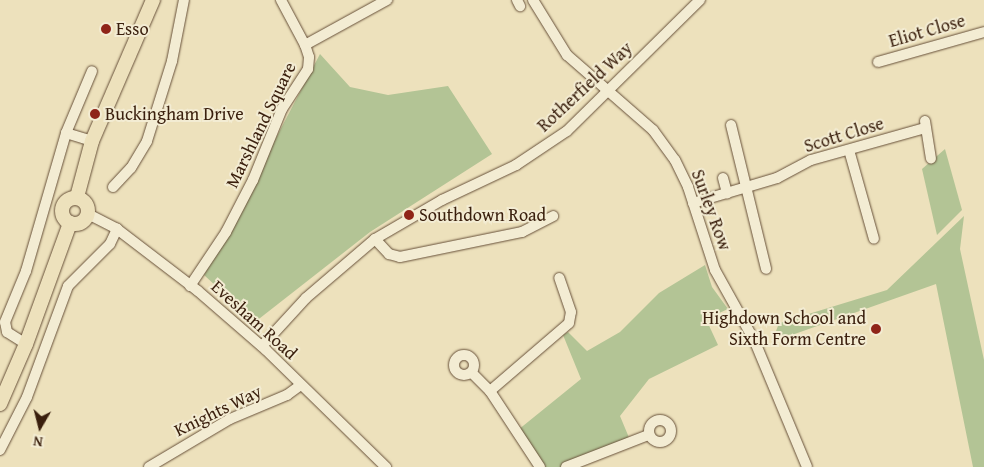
<!DOCTYPE html>
<html>
<head>
<meta charset="utf-8">
<style>
  body { margin:0 }
  #map { position:relative; width:984px; height:467px; overflow:hidden; background:#ede1bc; font-family:"Gentium Book Plus",serif }
  div>[style] { position:absolute }
  .green>* { inset:0; background:#b3c495 }
  .roads { filter:drop-shadow(0 0 1px #675039) drop-shadow(0 0 1px #675039) }
  .minor>* { height:10px; margin:-5px; padding:0 5px; transform-origin:5px; border-radius:5px; background:#f3ecd3 }
  .minor>.ring { margin:-5px; padding:0; box-sizing:content-box; background:none; border:10px solid #f3ecd3; border-radius:50% }
  .major>* { height:14px; margin:-7px; padding:0 7px; transform-origin:7px; border-radius:7px; background:#ede1bc }
  .major>.ring { margin:-7px; padding:0; box-sizing:content-box; background:none; border:14px solid #ede1bc; border-radius:50% }
  .dots>* { width:14px; height:14px; translate:-50% -50%; box-sizing:border-box; border:2px solid #f3ecd3; border-radius:50% }
  span { translate:-50% -50%; white-space:nowrap; text-align:center; line-height:1.15; -webkit-text-stroke:4px #f3ecd3; paint-order:stroke }
  .poi-label { font-size:18px; color:#3a1f0d }
  .left { translate:0 -50%; text-align:left }
  .right { translate:-100% -50%; text-align:right }
  .street-label { font-size:18px; color:#3a1f0d }
  .north { position:absolute; left:15px; top:402px; width:50px; height:50px; -webkit-text-stroke:4px #f3ecd3; paint-order:stroke; rotate:188deg; font-size:14px; font-weight:700; line-height:20px; text-align:center; color:#3a1f0d }
  .north::after { content:''; display:block; margin:auto; width:18px; height:22px; background:#3a1f0d; clip-path:polygon(50% 0,100% 100%,50% 72%,0 100%) }
</style>
</head>
<body>
<div id="map">
  <div class="green">
    <div style="clip-path:polygon(320px 54px,350px 87px,388px 95px,448px 86px,492px 154px,370px 232px,255px 322px,204px 275px)"></div>
    <div style="clip-path:polygon(945px 149px,962px 210px,937px 235px,922px 169px)"></div>
    <div style="clip-path:polygon(964px 216px,960px 249px,984px 360px,984px 467px,973px 467px,936px 284px,772px 342px,779px 323px,887px 290px)"></div>
    <div style="clip-path:polygon(705px 265px,712px 287px,728px 309px,706px 319px,718px 345px,649px 379px,620px 416px,630px 440px,568px 467px,540px 467px,518px 430px,581px 379px,563px 335px,568px 332px,587px 351px,620px 332px,659px 293px)"></div>
  </div>
  <div class="roads">
    <div class="minor">
      <div style="left:517px;top:0;width:7px;rotate:63deg"></div>
      <div style="left:533px;top:0;width:65px;rotate:58.3deg"></div>
      <div style="left:567px;top:55px;width:114px;rotate:41.1deg"></div>
      <div style="left:653px;top:130px;width:37px;rotate:54deg"></div>
      <div style="left:675px;top:160px;width:30px;rotate:64deg"></div>
      <div style="left:688px;top:187px;width:87px;rotate:72deg"></div>
      <div style="left:715px;top:270px;width:82px;rotate:60.9deg"></div>
      <div style="left:755px;top:342px;width:135px;rotate:67.4deg"></div>
      <div style="left:305px;top:45px;width:94px;rotate:-28.8deg"></div>
      <div style="left:878px;top:62px;width:110px;rotate:-15.8deg"></div>
      <div style="left:925px;top:121px;width:38px;rotate:81deg"></div>
      <div style="left:731px;top:125px;width:148px;rotate:76.3deg"></div>
      <div style="left:66px;top:133px;width:27px;rotate:17deg"></div>
      <div style="left:849px;top:150px;width:92px;rotate:74.3deg"></div>
      <div style="left:723px;top:178px;width:16px;rotate:75deg"></div>
      <div style="left:113px;top:187px;width:26px;rotate:-47deg"></div>
      <div style="left:131px;top:168px;width:31px;rotate:-59deg"></div>
      <div style="left:147px;top:141px;width:84px;rotate:-72.6deg"></div>
      <div style="left:172px;top:61px;width:62px;rotate:-78.9deg"></div>
      <div style="left:693px;top:203px;width:88px;rotate:-16.6deg"></div>
      <div style="left:777px;top:178px;width:38px;rotate:-28deg"></div>
      <div style="left:811px;top:160px;width:118px;rotate:-15.7deg"></div>
      <div style="left:88px;top:214px;width:33px;rotate:27deg"></div>
      <div style="left:117px;top:229px;width:102px;rotate:37.4deg"></div>
      <div style="left:198px;top:291px;width:90px;rotate:40.9deg"></div>
      <div style="left:266px;top:350px;width:168px;rotate:44.3deg"></div>
      <div style="left:375px;top:239px;width:21px;rotate:47deg"></div>
      <div style="left:389px;top:254px;width:11px;rotate:15deg"></div>
      <div style="left:400px;top:257px;width:125px;rotate:-11.6deg"></div>
      <div style="left:522px;top:232px;width:35px;rotate:-27deg"></div>
      <div style="left:190px;top:286px;width:65px;rotate:-56.3deg"></div>
      <div style="left:226px;top:232px;width:59px;rotate:-62.6deg"></div>
      <div style="left:253px;top:180px;width:77px;rotate:-67.8deg"></div>
      <div style="left:282px;top:109px;width:48px;rotate:-57deg"></div>
      <div style="left:308px;top:69px;width:12px;rotate:-85deg"></div>
      <div style="left:309px;top:57px;width:13px;rotate:-108deg"></div>
      <div style="left:305px;top:45px;width:51px;rotate:-118.1deg"></div>
      <div style="left:26px;top:344px;width:22px;rotate:-148deg"></div>
      <div style="left:7px;top:332px;width:10px;rotate:-101deg"></div>
      <div style="left:5px;top:322px;width:55px;rotate:-67.6deg"></div>
      <div style="left:26px;top:271px;width:144px;rotate:-73.8deg"></div>
      <div style="left:66px;top:133px;width:67px;rotate:-67.2deg"></div>
      <div style="left:262px;top:346px;width:65px;rotate:-47.5deg"></div>
      <div style="left:306px;top:298px;width:91px;rotate:-40.5deg"></div>
      <div style="left:375px;top:239px;width:78px;rotate:-30.2deg"></div>
      <div style="left:442px;top:200px;width:82px;rotate:-25.3deg"></div>
      <div style="left:516px;top:165px;width:61px;rotate:-33.7deg"></div>
      <div style="left:567px;top:131px;width:187px;rotate:-44.6deg"></div>
      <div class="ring" style="left:454px;top:355px;width:10px;height:10px"></div>
      <div style="left:472px;top:373px;width:25px;rotate:45deg"></div>
      <div style="left:490px;top:391px;width:91px;rotate:56.7deg"></div>
      <div style="left:490px;top:391px;width:104px;rotate:-40.7deg"></div>
      <div style="left:569px;top:323px;width:11px;rotate:-80deg"></div>
      <div style="left:571px;top:312px;width:36px;rotate:-109deg"></div>
      <div class="ring" style="left:649px;top:420px;width:12px;height:12px"></div>
      <div style="left:0;top:450px;width:59px;rotate:-63deg"></div>
      <div style="left:27px;top:397px;width:118px;rotate:-69.7deg"></div>
      <div style="left:68px;top:286px;width:59px;rotate:-45deg"></div>
      <div style="left:110px;top:244px;width:17px;rotate:-65deg"></div>
      <div style="left:149px;top:467px;width:94px;rotate:-30.7deg"></div>
      <div style="left:230px;top:419px;width:62px;rotate:-22.8deg"></div>
      <div style="left:287px;top:395px;width:17px;rotate:-36deg"></div>
      <div style="left:566px;top:467px;width:88px;rotate:-21.3deg"></div>
    </div>
    <div class="major">
      <div style="left:77px;top:197px;width:58px;rotate:-75deg"></div>
      <div style="left:92px;top:141px;width:154px;rotate:-66.6deg"></div>
      <div class="ring" style="left:62px;top:198px;width:12px;height:12px"></div>
      <div style="left:0;top:404px;width:65px;rotate:-66.6deg"></div>
      <div style="left:26px;top:344px;width:129px;rotate:-70deg"></div>
    </div>
  </div>
  <div class="dots">
    <div style="left:106px;top:29px;background:#8f2418"></div>
    <div style="left:95px;top:114px;background:#8f2418"></div>
    <div style="left:409px;top:215px;background:#8f2418"></div>
    <div style="left:876px;top:329px;background:#8f2418"></div>
  </div>
  <div class="poi-label">
    <span class="left" style="left:116px;top:29px">Esso</span>
    <span class="left" style="left:105px;top:114px">Buckingham Drive</span>
    <span class="left" style="left:419px;top:215px">Southdown Road</span>
    <span class="right" style="left:866px;top:329px">Highdown School and<br>Sixth Form Centre</span>
  </div>
  <div class="street-label">
    <span style="left:927px;top:31px;rotate:-16deg">Eliot Close</span>
    <span style="left:585px;top:87px;rotate:-43deg">Rotherfield Way</span>
    <span style="left:261px;top:125px;rotate:-64deg">Marshland Square</span>
    <span style="left:844px;top:135px;rotate:-17deg">Scott Close</span>
    <span style="left:711px;top:210px;rotate:70deg">Surley Row</span>
    <span style="left:254px;top:320px;rotate:42deg">Evesham Road</span>
    <span style="left:218px;top:411px;rotate:-26deg">Knights Way</span>
  </div>
  <div class="north">N</div>
</div>
</body>
</html>
